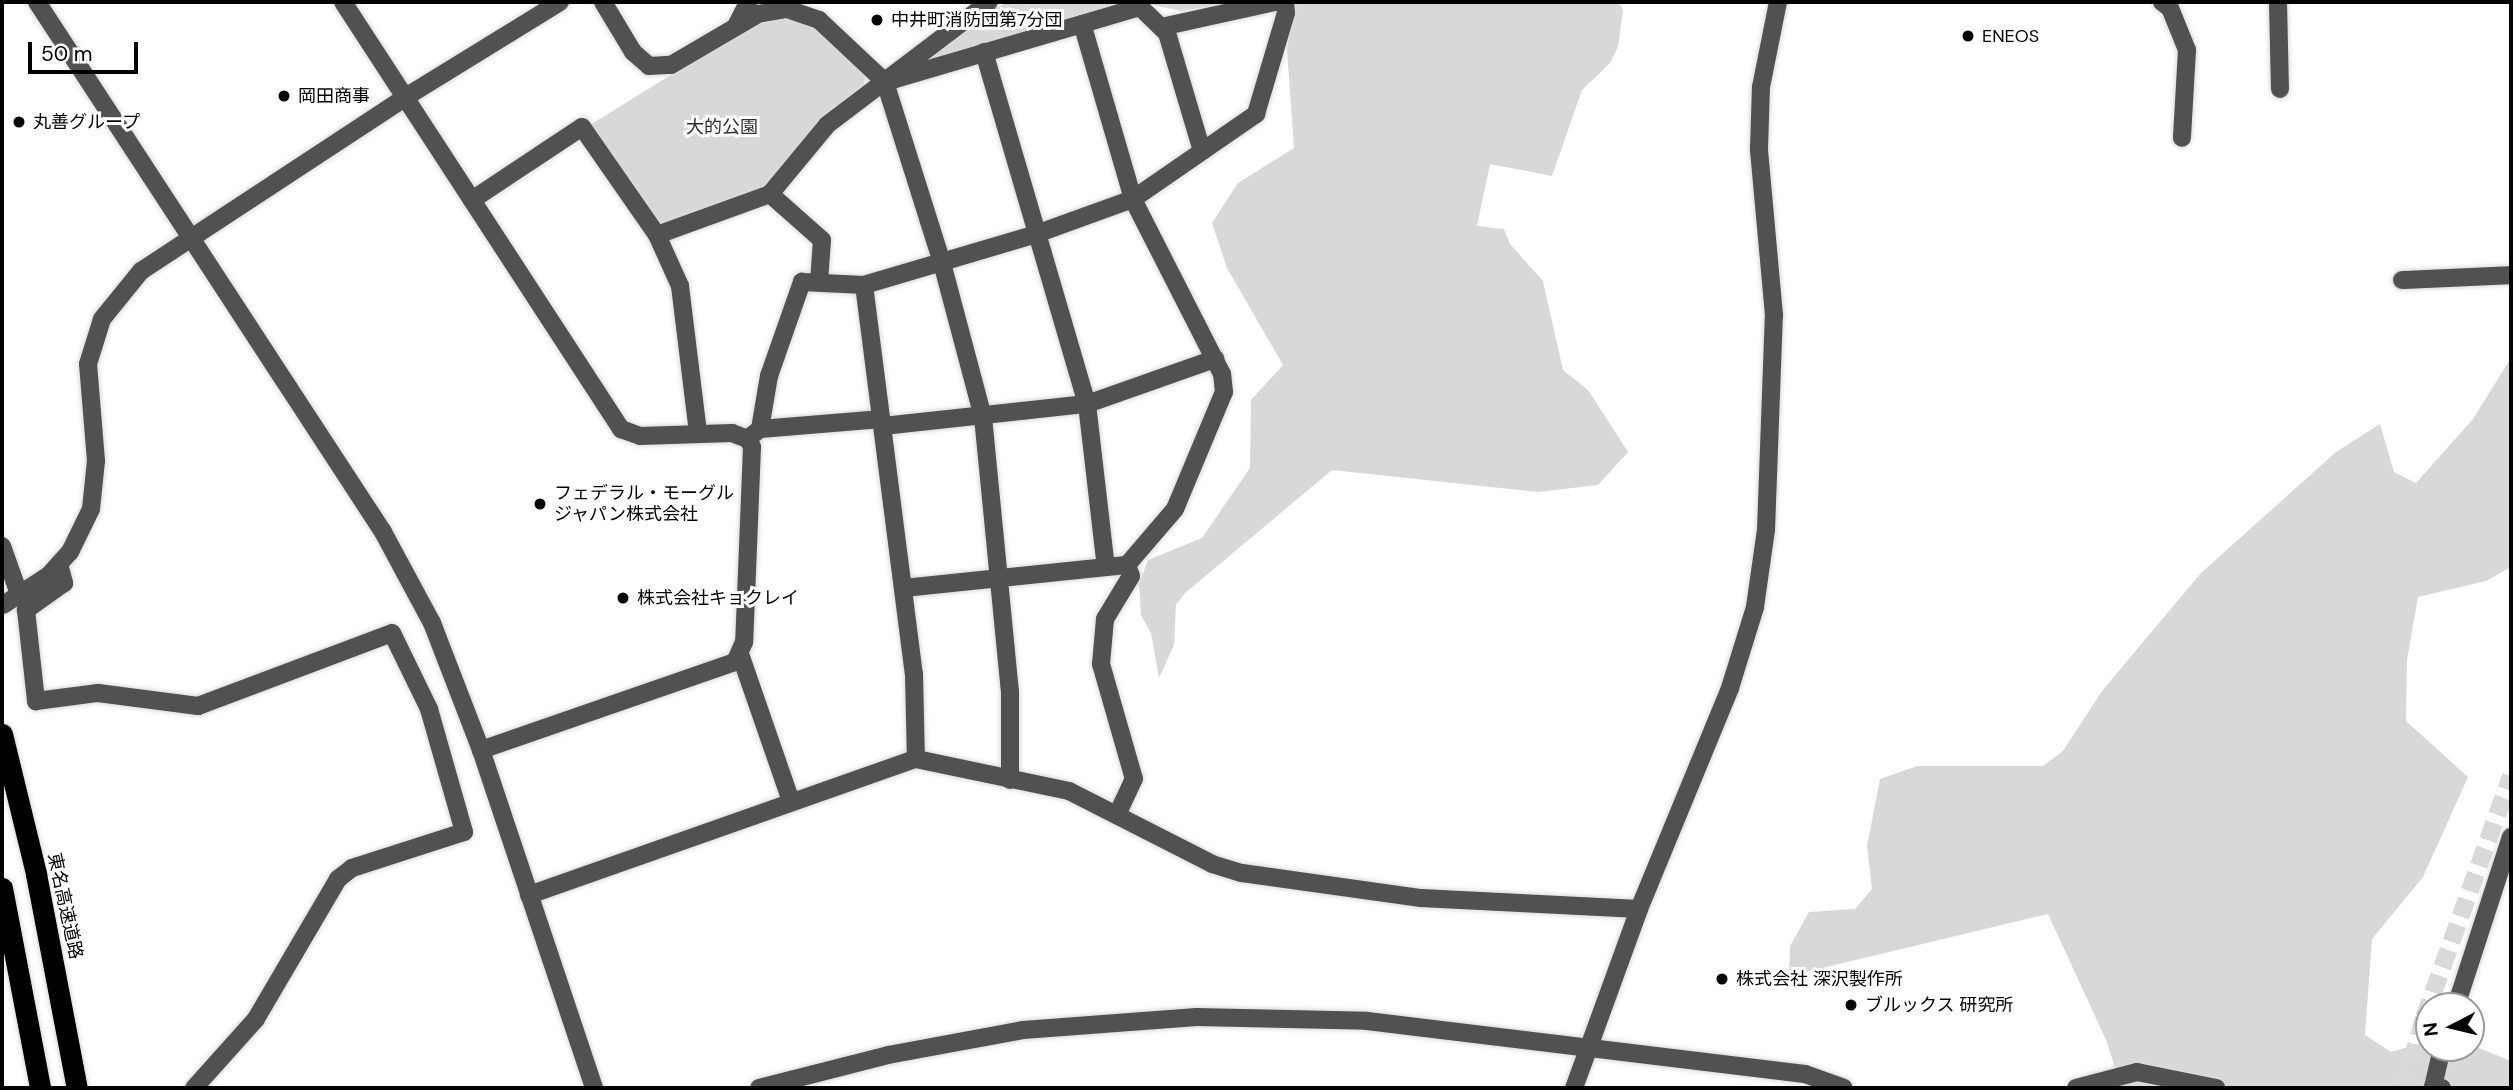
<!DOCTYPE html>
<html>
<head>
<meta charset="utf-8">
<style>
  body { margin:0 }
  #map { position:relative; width:2513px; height:1090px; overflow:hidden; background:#fff; font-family:"DM Sans","Noto Sans JP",sans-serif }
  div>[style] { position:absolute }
  .green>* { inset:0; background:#d8d8d8 }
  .major-tunnel>* { height:18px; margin-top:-9px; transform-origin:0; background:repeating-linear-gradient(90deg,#d9d9d9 0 18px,transparent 0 27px) }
  .roads { filter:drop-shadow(0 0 2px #dbdbdb) drop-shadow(0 0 2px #dbdbdb) }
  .minor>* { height:18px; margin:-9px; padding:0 9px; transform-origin:9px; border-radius:9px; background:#515151 }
  .highway>* { height:21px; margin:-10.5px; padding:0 10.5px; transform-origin:10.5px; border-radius:10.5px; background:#000 }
  .dots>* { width:19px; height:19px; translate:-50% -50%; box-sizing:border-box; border:4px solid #fff; border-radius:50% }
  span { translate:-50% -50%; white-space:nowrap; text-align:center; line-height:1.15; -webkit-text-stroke:6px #fff; paint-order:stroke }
  .poi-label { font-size:18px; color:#000 }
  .left { translate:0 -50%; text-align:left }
  .park-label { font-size:18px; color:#2f2f2f }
  .street-label { font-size:18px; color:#000 }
  .frame { position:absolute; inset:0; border:4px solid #000; pointer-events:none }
  .north { position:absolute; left:2415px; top:992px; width:70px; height:70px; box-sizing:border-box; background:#fff; border:2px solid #999; border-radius:50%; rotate:263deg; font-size:19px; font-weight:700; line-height:28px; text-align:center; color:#000 }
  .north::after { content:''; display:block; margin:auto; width:24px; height:32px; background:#000; clip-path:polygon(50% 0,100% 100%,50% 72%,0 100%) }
  .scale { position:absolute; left:28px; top:42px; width:110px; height:32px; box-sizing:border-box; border:4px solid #000; border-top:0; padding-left:9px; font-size:21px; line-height:24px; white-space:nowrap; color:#000; -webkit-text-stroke:5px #fff; paint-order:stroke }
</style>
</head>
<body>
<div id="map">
  <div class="green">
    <div style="clip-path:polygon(1006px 2px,1238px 2px,1181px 11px,1143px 3px,916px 64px)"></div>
    <div style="clip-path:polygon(1294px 2px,1619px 2px,1623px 10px,1618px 47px,1610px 63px,1582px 90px,1552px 176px,1490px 164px,1477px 226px,1504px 229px,1510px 244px,1543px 281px,1563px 370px,1588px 390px,1628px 452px,1598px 485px,1538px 492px,1332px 470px,1185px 593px,1176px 605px,1174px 645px,1159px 678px,1151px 633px,1141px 615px,1139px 584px,1148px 560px,1202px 538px,1250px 468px,1251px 400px,1283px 365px,1227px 268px,1212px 223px,1238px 183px,1294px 148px,1287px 50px)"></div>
    <div style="clip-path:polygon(784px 18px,812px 24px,866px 73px,863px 90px,764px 189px,665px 224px,654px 219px,590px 125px,750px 26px)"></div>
    <div style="clip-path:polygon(2511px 358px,2511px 567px,2486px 581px,2418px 597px,2407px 660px,2406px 721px,2468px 777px,2423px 877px,2372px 939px,2365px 1035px,2391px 1052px,2429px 1041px,2429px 1048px,2474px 1046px,2511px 1061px,2511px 1088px,2121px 1088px,2107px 1042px,2048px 914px,1789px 976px,1790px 946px,1809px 912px,1855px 909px,1872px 889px,1867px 846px,1880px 779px,1917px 766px,2043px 766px,2063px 751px,2102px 691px,2201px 573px,2336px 452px,2380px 424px,2394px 472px,2416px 483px,2473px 419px)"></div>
  </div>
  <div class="major-tunnel">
    <div style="left:2404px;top:1088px;width:73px;rotate:-74.1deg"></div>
    <div style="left:2424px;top:1018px;width:257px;rotate:-70.2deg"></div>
  </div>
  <div class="roads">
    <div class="minor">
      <div style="left:37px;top:2px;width:633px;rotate:56.86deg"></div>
      <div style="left:383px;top:532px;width:103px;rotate:61.7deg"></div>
      <div style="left:432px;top:623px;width:136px;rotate:68.9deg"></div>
      <div style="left:481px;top:750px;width:356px;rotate:71.5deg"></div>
      <div style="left:343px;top:2px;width:510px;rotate:56.93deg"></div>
      <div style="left:621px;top:429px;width:20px;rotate:20deg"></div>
      <div style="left:640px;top:436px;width:92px;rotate:-1.9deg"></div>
      <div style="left:732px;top:433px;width:17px;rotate:21deg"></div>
      <div style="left:748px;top:439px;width:9px;rotate:63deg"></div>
      <div style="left:752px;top:447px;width:195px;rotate:92.3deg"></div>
      <div style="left:744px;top:642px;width:22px;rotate:114deg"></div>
      <div style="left:735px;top:662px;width:269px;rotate:160.9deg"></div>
      <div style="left:603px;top:2px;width:58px;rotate:59deg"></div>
      <div style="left:633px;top:52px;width:21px;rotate:41deg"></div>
      <div style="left:649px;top:66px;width:22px;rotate:-3deg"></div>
      <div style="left:671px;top:65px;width:101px;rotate:-30.4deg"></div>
      <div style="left:758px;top:14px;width:29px;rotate:-10deg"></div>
      <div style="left:787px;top:9px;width:34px;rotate:19deg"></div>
      <div style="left:819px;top:20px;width:91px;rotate:43.2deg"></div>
      <div style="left:885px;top:82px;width:190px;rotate:72.5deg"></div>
      <div style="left:942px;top:263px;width:159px;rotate:75.1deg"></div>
      <div style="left:983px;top:417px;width:276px;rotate:84.4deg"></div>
      <div style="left:1010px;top:692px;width:88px;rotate:90deg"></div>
      <div style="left:2162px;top:2px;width:10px;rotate:37deg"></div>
      <div style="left:2170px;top:8px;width:45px;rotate:68deg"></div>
      <div style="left:2187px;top:50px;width:88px;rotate:93.3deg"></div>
      <div style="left:2278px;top:2px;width:87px;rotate:88.7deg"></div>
      <div style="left:737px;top:24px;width:25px;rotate:-63deg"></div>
      <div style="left:1161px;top:27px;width:117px;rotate:-12.4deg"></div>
      <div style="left:984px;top:52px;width:367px;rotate:73.7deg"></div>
      <div style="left:1087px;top:404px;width:164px;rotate:83.4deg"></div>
      <div style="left:885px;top:82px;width:266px;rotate:-16.4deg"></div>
      <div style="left:1140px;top:7px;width:37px;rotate:44deg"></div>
      <div style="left:1167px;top:33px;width:123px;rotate:73.5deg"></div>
      <div style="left:770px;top:194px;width:69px;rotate:41.5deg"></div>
      <div style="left:822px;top:240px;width:42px;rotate:94.1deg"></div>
      <div style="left:472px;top:200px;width:132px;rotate:-33.6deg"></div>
      <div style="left:582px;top:127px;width:131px;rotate:55.2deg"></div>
      <div style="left:657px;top:235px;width:56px;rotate:65.7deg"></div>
      <div style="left:680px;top:286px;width:148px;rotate:83deg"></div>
      <div style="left:657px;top:235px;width:120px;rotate:-19.9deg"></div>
      <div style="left:770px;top:194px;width:89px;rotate:-50.4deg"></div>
      <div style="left:827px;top:125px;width:203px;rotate:-37.2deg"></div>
      <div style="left:2402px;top:280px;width:109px;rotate:-2.6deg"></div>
      <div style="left:864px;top:285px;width:392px;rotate:82.7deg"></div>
      <div style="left:914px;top:674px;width:85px;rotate:88.7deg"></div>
      <div style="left:883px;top:426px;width:205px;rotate:-6.2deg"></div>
      <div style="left:1087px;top:404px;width:136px;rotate:-19.4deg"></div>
      <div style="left:760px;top:429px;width:54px;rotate:-80.4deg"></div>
      <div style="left:769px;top:376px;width:100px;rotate:-70.7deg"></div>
      <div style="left:802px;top:282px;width:62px;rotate:2.8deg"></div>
      <div style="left:864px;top:285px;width:183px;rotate:-16.5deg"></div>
      <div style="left:1039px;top:233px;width:100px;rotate:-19.9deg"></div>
      <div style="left:1133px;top:199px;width:150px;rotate:-34.6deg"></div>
      <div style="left:1256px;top:114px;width:105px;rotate:-73.5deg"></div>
      <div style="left:1286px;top:13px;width:11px;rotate:-95deg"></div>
      <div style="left:751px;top:436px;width:11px;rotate:-38deg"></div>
      <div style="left:760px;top:429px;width:122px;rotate:-4.7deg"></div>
      <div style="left:2px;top:546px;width:51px;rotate:70.5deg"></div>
      <div style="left:59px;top:564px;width:20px;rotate:75deg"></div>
      <div style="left:64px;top:583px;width:47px;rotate:144.6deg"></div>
      <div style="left:26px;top:610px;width:92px;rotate:83.7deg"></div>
      <div style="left:36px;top:701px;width:63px;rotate:-7.4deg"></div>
      <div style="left:98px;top:693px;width:101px;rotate:7.4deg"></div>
      <div style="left:198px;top:706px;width:207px;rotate:-20.6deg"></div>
      <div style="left:392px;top:633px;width:85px;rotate:64deg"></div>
      <div style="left:429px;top:709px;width:128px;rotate:74.1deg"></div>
      <div style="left:464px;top:832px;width:118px;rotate:162.2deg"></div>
      <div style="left:352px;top:868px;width:18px;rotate:142deg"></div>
      <div style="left:338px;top:879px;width:162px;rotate:120.4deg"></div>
      <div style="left:256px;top:1019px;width:93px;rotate:131.9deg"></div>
      <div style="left:903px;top:588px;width:225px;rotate:-5.9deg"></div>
      <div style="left:1127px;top:565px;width:74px;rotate:-49.4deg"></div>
      <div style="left:1175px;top:509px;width:127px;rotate:-67.3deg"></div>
      <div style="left:1224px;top:392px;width:18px;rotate:-96deg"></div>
      <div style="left:1222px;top:374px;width:196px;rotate:-117deg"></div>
      <div style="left:1133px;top:199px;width:182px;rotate:-106.2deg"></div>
      <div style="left:3px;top:605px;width:55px;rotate:-33.1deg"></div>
      <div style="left:49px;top:575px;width:31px;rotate:-48deg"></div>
      <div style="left:70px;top:552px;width:48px;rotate:-64deg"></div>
      <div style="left:91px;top:509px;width:48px;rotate:-84.1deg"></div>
      <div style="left:96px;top:461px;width:97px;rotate:-94.7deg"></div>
      <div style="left:88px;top:364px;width:47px;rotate:-72.7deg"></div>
      <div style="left:102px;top:319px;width:62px;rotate:-50.9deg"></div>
      <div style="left:141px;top:271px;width:315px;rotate:-33.3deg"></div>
      <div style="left:404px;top:98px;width:183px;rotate:-31.6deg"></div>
      <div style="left:740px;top:654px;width:156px;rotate:70.9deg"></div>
      <div style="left:1117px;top:815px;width:40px;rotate:-65deg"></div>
      <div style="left:1134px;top:779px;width:120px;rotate:-106deg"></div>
      <div style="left:1101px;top:664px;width:45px;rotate:-84.9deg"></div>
      <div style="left:1105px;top:619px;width:50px;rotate:-58.8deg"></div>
      <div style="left:1131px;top:576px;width:12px;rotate:-110deg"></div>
      <div style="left:529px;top:895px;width:410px;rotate:-19.4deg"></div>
      <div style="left:916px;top:759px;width:156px;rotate:11.8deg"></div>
      <div style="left:1069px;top:791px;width:161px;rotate:27deg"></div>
      <div style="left:1212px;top:864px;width:31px;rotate:17deg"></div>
      <div style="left:1242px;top:873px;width:181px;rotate:8deg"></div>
      <div style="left:1421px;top:898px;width:218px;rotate:2.9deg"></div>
      <div style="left:2456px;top:1006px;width:178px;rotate:-72deg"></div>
      <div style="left:759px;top:1088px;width:133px;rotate:-14.3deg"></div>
      <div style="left:888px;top:1055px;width:137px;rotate:-10.5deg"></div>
      <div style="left:1023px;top:1030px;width:174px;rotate:-4.3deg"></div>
      <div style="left:1197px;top:1017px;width:170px;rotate:1.3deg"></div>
      <div style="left:1367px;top:1021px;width:441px;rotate:6.9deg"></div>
      <div style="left:1805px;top:1074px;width:41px;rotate:19.7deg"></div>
      <div style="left:1574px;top:1088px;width:190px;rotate:-70deg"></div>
      <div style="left:1639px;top:909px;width:239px;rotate:-67.6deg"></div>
      <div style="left:1730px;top:688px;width:85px;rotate:-72.8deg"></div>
      <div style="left:1755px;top:607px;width:78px;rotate:-81.9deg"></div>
      <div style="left:1766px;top:530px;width:215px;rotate:-87.9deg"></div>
      <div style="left:1774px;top:315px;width:167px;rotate:-95.2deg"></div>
      <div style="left:1759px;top:149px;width:62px;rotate:-88.2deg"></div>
      <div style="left:1761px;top:87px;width:87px;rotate:-78.7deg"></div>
      <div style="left:2076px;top:1088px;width:63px;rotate:-14.7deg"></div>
      <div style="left:2137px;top:1072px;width:81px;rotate:11.4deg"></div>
      <div style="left:2442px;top:1088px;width:9px;rotate:-174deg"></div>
      <div style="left:2433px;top:1087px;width:40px;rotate:-77deg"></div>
    </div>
    <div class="highway">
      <div style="left:2px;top:734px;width:144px;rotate:76.3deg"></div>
      <div style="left:36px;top:874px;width:218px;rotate:79.2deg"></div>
      <div style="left:2px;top:888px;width:204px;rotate:79.2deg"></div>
    </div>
  </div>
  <div class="dots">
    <div style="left:877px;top:20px;background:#000"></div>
    <div style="left:1968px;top:36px;background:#000"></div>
    <div style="left:284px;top:96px;background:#000"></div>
    <div style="left:19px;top:122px;background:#000"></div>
    <div style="left:540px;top:504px;background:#000"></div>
    <div style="left:623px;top:598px;background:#000"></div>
    <div style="left:1722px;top:979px;background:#000"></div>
    <div style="left:1851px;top:1005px;background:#000"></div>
  </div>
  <div class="poi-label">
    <span class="left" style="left:891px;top:20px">中井町消防団第7分団</span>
    <span class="left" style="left:1982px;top:36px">ENEOS</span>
    <span class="left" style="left:298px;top:96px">岡田商事</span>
    <span class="left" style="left:33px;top:122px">丸善グループ</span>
    <span class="left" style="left:554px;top:504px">フェデラル・モーグル<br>ジャパン株式会社</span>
    <span class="left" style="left:637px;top:598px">株式会社キョクレイ</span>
    <span class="left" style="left:1736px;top:979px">株式会社 深沢製作所</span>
    <span class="left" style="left:1865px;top:1005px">ブルックス 研究所</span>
  </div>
  <div class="park-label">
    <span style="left:722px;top:127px">大的公園</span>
  </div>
  <div class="street-label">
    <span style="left:65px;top:906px;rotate:78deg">東名高速道路</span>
  </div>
  <div class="frame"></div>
  <div class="north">N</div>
  <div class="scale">50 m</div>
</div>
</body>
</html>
